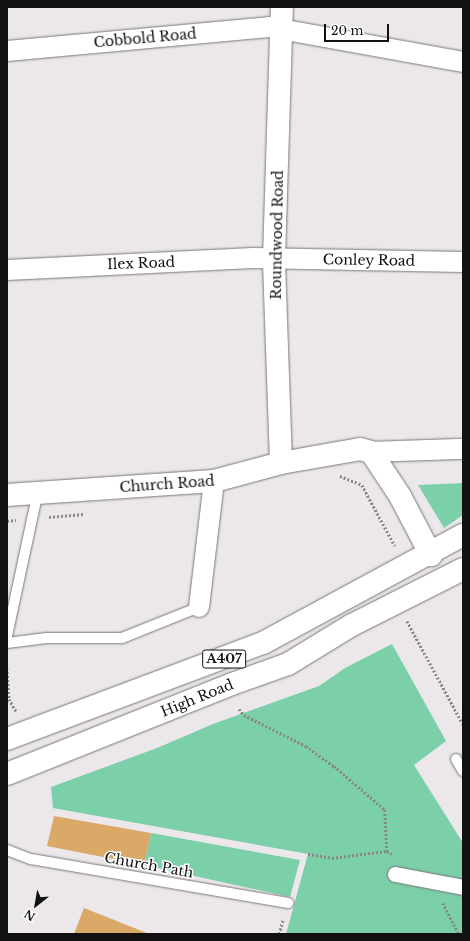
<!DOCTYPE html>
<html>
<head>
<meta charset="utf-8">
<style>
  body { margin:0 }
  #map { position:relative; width:470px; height:941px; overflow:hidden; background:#ebe7eb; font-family:"Libre Baskerville",serif }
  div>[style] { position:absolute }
  .green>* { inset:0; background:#7bd0aa }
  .building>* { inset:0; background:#daa967 }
  .path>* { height:2.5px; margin-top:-1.25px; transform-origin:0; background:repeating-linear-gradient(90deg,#898689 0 2px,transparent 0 4px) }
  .roads { filter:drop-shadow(0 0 1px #79767a) drop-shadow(0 0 1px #79767a) }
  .service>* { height:10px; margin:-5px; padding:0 5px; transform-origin:5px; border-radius:5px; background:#fff }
  .pedestrian>* { height:15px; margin:-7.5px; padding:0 7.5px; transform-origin:7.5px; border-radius:7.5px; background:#fff }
  .minor>* { height:20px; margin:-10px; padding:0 10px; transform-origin:10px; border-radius:10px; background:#fff }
  .tertiary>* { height:22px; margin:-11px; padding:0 11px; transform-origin:11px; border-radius:11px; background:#fff }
  .primary>* { height:22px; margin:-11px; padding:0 11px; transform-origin:11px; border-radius:11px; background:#fff }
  span { translate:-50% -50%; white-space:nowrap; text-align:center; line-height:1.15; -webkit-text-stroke:3px #fff; paint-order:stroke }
  .shield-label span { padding:1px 3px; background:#fff; border:1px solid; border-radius:3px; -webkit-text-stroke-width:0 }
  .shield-label { font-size:13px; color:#121112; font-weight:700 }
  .street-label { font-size:14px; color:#121112 }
  .frame { position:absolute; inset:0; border:8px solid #121112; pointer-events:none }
  .north { position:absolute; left:16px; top:885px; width:40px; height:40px; -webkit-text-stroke:3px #fff; paint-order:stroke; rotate:211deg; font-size:11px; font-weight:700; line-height:16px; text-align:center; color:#121112 }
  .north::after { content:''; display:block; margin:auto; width:14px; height:18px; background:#121112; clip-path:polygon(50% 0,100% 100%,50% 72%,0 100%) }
  .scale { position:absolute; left:324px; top:24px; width:65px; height:18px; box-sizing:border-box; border:2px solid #121112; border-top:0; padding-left:5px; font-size:12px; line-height:14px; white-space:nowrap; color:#121112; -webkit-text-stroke:3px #fff; paint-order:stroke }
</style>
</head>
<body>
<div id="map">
  <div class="green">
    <div style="clip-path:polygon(463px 483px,463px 515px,444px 528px,418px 485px)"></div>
    <div style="clip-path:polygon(392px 644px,446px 741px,414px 765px,463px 843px,463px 934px,286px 934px,308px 854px,53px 808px,51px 787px,157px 748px,213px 724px,319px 686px,345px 668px)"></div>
    <div style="clip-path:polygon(151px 833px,300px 860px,290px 897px,144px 865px)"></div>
  </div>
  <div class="building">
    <div style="clip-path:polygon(54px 816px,151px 833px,144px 865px,47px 846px)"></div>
    <div style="clip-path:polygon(84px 908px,147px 933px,147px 934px,74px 934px)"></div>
  </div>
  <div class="path">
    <div style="left:340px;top:476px;width:24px;rotate:22deg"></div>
    <div style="left:362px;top:485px;width:69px;rotate:61.6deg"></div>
    <div style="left:49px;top:517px;width:35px;rotate:-5deg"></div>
    <div style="left:7px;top:521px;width:9px;rotate:-6deg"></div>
    <div style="left:407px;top:621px;width:117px;rotate:61.5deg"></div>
    <div style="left:7px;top:668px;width:31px;rotate:86deg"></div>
    <div style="left:9px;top:699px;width:14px;rotate:60deg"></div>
    <div style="left:239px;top:709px;width:8px;rotate:50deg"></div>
    <div style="left:244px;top:715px;width:69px;rotate:26.6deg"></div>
    <div style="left:306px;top:746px;width:34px;rotate:36deg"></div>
    <div style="left:334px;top:766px;width:67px;rotate:40.8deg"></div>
    <div style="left:385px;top:810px;width:41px;rotate:87.2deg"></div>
    <div style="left:308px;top:854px;width:24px;rotate:9deg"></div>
    <div style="left:332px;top:858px;width:55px;rotate:-7.3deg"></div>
    <div style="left:387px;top:851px;width:7px;rotate:34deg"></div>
    <div style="left:443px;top:903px;width:34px;rotate:63deg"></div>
    <div style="left:279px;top:934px;width:16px;rotate:-75deg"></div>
  </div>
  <div class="roads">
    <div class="service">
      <div style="left:7px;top:636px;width:147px;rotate:-77.9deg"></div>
      <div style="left:7px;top:643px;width:40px;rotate:-7.1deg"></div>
      <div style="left:47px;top:638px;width:75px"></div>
      <div style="left:122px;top:638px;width:83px;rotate:-21.9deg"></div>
      <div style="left:456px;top:759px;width:14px;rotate:60deg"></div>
      <div style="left:7px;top:850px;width:26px;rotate:21deg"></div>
      <div style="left:31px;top:859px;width:261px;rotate:9.7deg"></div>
    </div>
    <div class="pedestrian">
      <div style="left:395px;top:874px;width:69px;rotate:10.8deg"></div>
    </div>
    <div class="minor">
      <div style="left:7px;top:51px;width:263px;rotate:-5.2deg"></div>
      <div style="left:269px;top:27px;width:197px;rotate:10.2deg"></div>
      <div style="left:7px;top:270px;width:246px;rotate:-2.8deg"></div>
      <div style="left:253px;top:258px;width:210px;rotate:1.1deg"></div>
      <div style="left:371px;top:452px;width:92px;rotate:-1.9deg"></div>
      <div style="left:199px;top:607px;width:127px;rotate:-83.2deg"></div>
    </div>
    <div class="tertiary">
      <div style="left:281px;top:463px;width:205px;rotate:-92deg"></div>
      <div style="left:274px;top:258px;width:251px;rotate:-88.2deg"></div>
      <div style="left:7px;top:495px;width:207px;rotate:-3.9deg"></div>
      <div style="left:214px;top:481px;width:69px;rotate:-15deg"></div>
      <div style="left:281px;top:463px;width:80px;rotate:-10deg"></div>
      <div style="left:360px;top:449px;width:11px;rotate:15deg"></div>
      <div style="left:371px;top:452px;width:53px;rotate:56.6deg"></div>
      <div style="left:400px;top:496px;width:67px;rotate:62.3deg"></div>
    </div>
    <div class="primary">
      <div style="left:7px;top:739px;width:273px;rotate:-20.6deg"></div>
      <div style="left:263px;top:643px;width:227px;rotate:-28.4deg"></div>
      <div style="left:7px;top:774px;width:242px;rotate:-21.8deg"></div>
      <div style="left:232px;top:684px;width:59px;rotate:-19.7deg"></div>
      <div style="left:288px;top:664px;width:75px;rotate:-31.4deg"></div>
      <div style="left:352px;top:625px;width:124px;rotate:-26.8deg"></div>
    </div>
  </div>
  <div class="shield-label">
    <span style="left:224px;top:659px">A407</span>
  </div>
  <div class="street-label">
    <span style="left:145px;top:38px;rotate:-5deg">Cobbold Road</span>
    <span style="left:277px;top:235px;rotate:-89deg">Roundwood Road</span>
    <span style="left:369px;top:260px;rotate:1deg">Conley Road</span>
    <span style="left:141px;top:263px;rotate:-2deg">Ilex Road</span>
    <span style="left:167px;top:484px;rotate:-4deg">Church Road</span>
    <span style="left:197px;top:698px;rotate:-22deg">High Road</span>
    <span style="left:149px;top:865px;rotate:10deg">Church Path</span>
  </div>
  <div class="frame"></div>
  <div class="north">N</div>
  <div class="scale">20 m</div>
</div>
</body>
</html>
